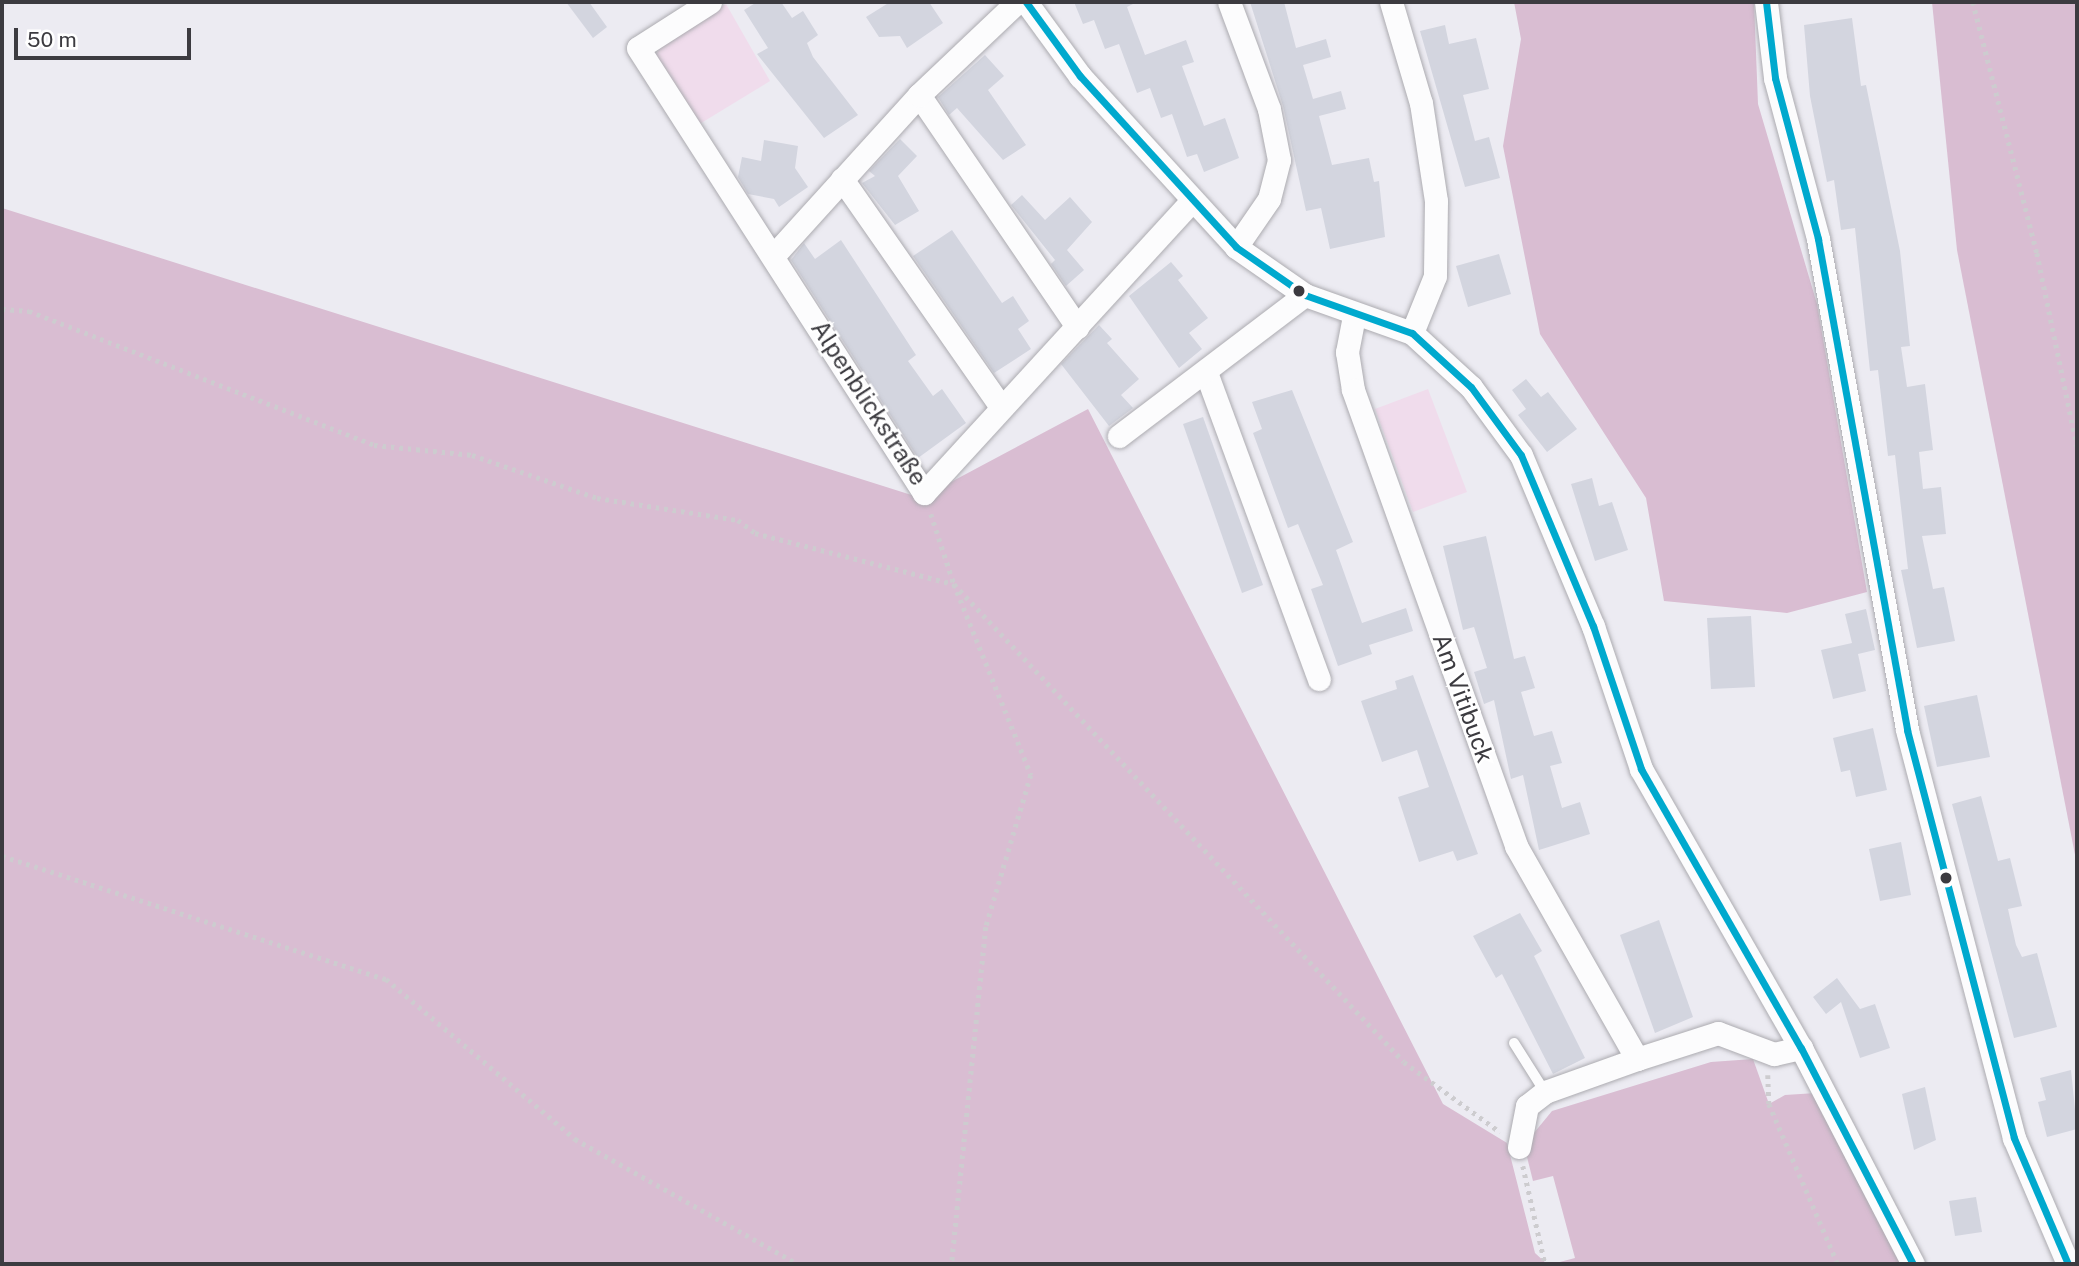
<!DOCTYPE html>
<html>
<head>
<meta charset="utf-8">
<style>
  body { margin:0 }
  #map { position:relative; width:2079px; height:1266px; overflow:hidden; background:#ecebf2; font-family:"Public Sans",sans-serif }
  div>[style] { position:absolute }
  .green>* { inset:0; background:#f0dcec }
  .forest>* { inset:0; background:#d9bdd2 }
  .building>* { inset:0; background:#d3d5df }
  .path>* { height:4.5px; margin-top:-2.25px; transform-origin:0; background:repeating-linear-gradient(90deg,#cdcccf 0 3.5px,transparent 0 8.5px) }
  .roads { filter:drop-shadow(0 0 2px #acabb0) drop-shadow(0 0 2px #acabb0) }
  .service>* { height:10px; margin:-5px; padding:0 5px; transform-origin:5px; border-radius:5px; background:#fcfcfd }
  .minor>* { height:23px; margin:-11.5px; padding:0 11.5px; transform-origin:11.5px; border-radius:11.5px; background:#fcfcfd }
  .bus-1>* { height:7px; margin:-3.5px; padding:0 3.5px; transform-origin:3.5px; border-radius:3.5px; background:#00a9ce }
  .dots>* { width:19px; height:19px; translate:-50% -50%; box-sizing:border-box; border:4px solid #fff; border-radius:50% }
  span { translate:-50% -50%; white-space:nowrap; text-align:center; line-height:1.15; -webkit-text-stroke:5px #fff; paint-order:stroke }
  .street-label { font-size:24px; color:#3c3b40 }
  .frame { position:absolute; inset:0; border:4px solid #3c3b40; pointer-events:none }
  .scale { position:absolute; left:14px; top:28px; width:177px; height:32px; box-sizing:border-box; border:4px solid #3c3b40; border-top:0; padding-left:9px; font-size:21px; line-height:24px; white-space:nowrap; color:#3c3b40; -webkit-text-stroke:5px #fff; paint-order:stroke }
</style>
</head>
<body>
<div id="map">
  <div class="green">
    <div style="clip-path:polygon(726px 4px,770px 81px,693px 128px,655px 57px,665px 39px)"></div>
    <div style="clip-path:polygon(1428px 389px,1467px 492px,1413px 512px,1375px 409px)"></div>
  </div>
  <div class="forest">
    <div style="clip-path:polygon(1514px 2px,1754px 2px,1758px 104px,1817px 304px,1867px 592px,1787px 613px,1664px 601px,1646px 498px,1540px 334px,1503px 146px,1521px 39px)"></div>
    <div style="clip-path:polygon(1932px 2px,2077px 2px,2077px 865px,1957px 250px)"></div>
    <div style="clip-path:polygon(2px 208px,921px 498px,1088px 409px,1443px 1104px,1507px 1143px,1535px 1253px,1547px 1264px,2px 1264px)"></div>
    <div style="clip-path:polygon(1753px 1059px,1769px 1104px,1785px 1095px,1816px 1093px,1902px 1264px,1552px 1264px,1575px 1258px,1553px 1176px,1533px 1181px,1526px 1153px,1529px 1139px,1552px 1111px,1711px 1062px)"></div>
  </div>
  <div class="building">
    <div style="clip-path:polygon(566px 2px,589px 2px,607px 27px,593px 38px)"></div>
    <div style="clip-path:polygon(757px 2px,781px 2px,792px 18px,803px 11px,818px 35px,807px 43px,813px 57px,858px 115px,824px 138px,757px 54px,768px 48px,744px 10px)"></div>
    <div style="clip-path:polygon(890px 2px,929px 2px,943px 23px,907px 48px,900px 36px,879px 37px,866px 17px)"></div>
    <div style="clip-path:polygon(1074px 2px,1137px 2px,1127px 7px,1145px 55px,1186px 40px,1194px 62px,1182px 66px,1204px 126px,1225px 118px,1239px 158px,1204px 172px,1197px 154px,1187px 157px,1172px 114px,1161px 118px,1150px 88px,1137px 93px,1119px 44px,1105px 49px,1094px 20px,1083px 24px)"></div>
    <div style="clip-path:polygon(1250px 2px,1284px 2px,1296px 48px,1326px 39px,1331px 57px,1303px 65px,1313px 99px,1341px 91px,1346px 109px,1319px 116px,1332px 165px,1369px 158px,1374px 182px,1379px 181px,1385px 237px,1330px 249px,1321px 208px,1306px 211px,1283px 106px)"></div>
    <div style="clip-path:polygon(1852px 18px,1861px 86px,1866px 85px,1900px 251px,1910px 346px,1901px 347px,1907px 387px,1925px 384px,1933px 450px,1919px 452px,1923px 489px,1941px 487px,1946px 534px,1922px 536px,1933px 589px,1944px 587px,1955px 641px,1917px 648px,1901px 570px,1908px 569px,1895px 455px,1888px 456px,1878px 370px,1870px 371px,1855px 228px,1841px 230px,1834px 180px,1827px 182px,1810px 96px,1804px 25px)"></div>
    <div style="clip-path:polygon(1445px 25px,1449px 44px,1476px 38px,1489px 89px,1463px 95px,1475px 141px,1489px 137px,1500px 178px,1465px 187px,1420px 31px)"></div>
    <div style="clip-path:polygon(985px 55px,1004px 76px,988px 90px,1026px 145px,1003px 160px,957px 108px,949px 115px,938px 97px)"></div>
    <div style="clip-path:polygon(900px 139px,917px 156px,898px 176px,919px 211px,895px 225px,862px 183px,875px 176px,869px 171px)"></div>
    <div style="clip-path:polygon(764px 140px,798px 146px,795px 168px,808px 187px,779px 207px,774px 199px,748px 194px,738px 177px,742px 157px,761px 161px)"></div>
    <div style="clip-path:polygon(1022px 195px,1045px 220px,1070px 197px,1092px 222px,1067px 250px,1084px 270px,1066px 286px,1051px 264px,1055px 260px,1011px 205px)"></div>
    <div style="clip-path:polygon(952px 230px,1002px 303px,1013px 296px,1029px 321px,1018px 329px,1031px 349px,994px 373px,913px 256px)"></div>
    <div style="clip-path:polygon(841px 240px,916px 355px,908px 361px,933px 396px,942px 389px,966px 423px,918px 458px,791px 260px,804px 243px,815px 259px)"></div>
    <div style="clip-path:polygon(1499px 254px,1511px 294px,1468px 307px,1456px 266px)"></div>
    <div style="clip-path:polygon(1171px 262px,1183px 276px,1178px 280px,1208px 318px,1189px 333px,1202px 349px,1179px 368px,1129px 296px)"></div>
    <div style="clip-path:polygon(1099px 325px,1112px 339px,1107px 343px,1139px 379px,1121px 395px,1133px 408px,1109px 426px,1061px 364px)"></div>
    <div style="clip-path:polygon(1526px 379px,1541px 397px,1548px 392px,1577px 429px,1547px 452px,1518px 415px,1526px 409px,1512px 390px)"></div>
    <div style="clip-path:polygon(1292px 390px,1353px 542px,1336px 550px,1362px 623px,1406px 608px,1413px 631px,1369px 645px,1372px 654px,1338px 666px,1311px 589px,1323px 585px,1298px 524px,1288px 528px,1253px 433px,1262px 429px,1252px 402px)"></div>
    <div style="clip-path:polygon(1203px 417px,1263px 585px,1242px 593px,1183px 424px)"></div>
    <div style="clip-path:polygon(1592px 478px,1599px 506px,1612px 502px,1628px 550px,1595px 561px,1571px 484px)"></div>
    <div style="clip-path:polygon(1486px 536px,1514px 659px,1525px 656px,1535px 688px,1521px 692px,1534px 736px,1552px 731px,1562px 763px,1550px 766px,1562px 808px,1580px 802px,1590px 834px,1539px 850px,1523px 775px,1511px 779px,1494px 700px,1484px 704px,1474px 672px,1487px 668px,1474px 627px,1463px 630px,1443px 546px)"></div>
    <div style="clip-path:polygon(1866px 609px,1875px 650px,1858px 654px,1866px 691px,1833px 699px,1821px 650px,1852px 643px,1845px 614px)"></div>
    <div style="clip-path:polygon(1751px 616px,1755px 687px,1711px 689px,1707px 618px)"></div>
    <div style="clip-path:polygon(1413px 675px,1478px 854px,1457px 861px,1453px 851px,1419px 862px,1398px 797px,1429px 787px,1417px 750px,1382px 762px,1361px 701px,1397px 689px,1395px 681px)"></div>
    <div style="clip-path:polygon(1977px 695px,1990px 757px,1937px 767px,1924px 706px)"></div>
    <div style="clip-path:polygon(1873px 728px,1887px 790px,1856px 797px,1850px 770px,1841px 772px,1833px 738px)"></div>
    <div style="clip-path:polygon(1981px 796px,1998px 861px,2010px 858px,2022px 906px,2008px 909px,2016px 945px,2022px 957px,2037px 953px,2057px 1027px,2014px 1038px,1952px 804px)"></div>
    <div style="clip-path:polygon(1901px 842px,1911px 895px,1880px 901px,1869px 849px)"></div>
    <div style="clip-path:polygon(1520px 913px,1542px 951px,1534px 956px,1585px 1058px,1553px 1074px,1502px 974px,1496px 978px,1473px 936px)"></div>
    <div style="clip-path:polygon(1659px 920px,1693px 1017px,1655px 1033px,1620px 935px)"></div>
    <div style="clip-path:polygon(1837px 978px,1860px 1009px,1875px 1004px,1890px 1048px,1860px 1058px,1841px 1002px,1826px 1014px,1813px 997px)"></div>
    <div style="clip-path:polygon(2071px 1070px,2077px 1129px,2047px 1137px,2038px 1102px,2046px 1100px,2040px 1078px)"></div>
    <div style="clip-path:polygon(1925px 1087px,1936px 1140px,1914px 1150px,1902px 1094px)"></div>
    <div style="clip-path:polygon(1976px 1197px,1982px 1232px,1955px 1236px,1949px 1201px)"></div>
  </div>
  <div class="path">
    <div style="left:1973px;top:2px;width:259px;rotate:75.7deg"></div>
    <div style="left:2037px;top:253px;width:197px;rotate:78.3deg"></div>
    <div style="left:2px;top:309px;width:27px;rotate:4deg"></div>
    <div style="left:29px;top:311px;width:370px;rotate:21.2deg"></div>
    <div style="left:374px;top:445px;width:99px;rotate:5.8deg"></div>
    <div style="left:472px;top:455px;width:132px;rotate:19deg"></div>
    <div style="left:597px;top:498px;width:143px;rotate:8.9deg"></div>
    <div style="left:738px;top:520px;width:21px;rotate:37deg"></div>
    <div style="left:755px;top:533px;width:205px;rotate:14.4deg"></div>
    <div style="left:954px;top:584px;width:206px;rotate:68deg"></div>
    <div style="left:1031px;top:775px;width:159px;rotate:106.5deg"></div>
    <div style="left:986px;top:927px;width:339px;rotate:95.8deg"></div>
    <div style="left:931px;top:514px;width:74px;rotate:71.8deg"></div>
    <div style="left:954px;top:584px;width:656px;rotate:46.73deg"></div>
    <div style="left:1404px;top:1062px;width:119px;rotate:36.1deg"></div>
    <div style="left:2px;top:856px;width:403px;rotate:17.8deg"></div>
    <div style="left:386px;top:979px;width:248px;rotate:40.2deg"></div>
    <div style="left:575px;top:1139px;width:256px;rotate:29.3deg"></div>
    <div style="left:1768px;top:1075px;width:29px;rotate:88deg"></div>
    <div style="left:1769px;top:1104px;width:174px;rotate:66.7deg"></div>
    <div style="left:1523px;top:1166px;width:100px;rotate:77.3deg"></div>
  </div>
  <div class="roads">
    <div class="service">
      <div style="left:1514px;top:1043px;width:58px;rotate:57.7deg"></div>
    </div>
    <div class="minor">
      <div style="left:710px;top:2px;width:85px;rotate:147.4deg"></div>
      <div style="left:638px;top:48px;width:529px;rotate:57.27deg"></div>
      <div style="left:924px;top:493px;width:394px;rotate:-47.5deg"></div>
      <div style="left:1026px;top:2px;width:92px;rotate:53.9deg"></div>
      <div style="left:1080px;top:76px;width:231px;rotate:47.6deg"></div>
      <div style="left:1236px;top:247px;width:84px;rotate:34.8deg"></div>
      <div style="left:1305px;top:295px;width:114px;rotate:19.6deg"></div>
      <div style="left:1412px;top:333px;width:80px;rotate:42.5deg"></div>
      <div style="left:1471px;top:387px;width:84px;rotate:53.7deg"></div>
      <div style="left:1521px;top:455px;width:186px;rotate:67.2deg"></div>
      <div style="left:1593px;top:626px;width:151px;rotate:71.4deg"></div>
      <div style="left:1641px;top:769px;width:322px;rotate:60.2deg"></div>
      <div style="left:1801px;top:1048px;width:243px;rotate:62.6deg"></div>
      <div style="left:1229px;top:2px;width:114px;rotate:69.5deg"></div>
      <div style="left:1269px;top:109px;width:52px;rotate:78.9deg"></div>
      <div style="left:1279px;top:160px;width:40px;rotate:104.4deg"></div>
      <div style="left:1269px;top:199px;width:58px;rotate:124.5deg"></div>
      <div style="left:1391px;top:2px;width:105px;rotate:73.5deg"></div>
      <div style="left:1421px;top:103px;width:99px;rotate:81.3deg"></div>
      <div style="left:1436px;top:201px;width:75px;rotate:90.8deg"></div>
      <div style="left:1435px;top:276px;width:61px;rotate:112deg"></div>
      <div style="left:1766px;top:2px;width:77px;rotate:83.2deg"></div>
      <div style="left:1775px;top:78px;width:167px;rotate:75deg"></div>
      <div style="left:1818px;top:239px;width:499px;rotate:79.7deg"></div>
      <div style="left:1907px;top:730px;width:422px;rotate:75.3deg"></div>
      <div style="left:2014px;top:1138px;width:137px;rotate:66.8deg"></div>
      <div style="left:919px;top:95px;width:281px;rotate:55.7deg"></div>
      <div style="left:842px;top:179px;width:278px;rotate:55.1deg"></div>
      <div style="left:774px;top:255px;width:216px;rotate:-47.8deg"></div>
      <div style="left:919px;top:95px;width:135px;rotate:-43.5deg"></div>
      <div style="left:1354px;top:316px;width:37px;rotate:101deg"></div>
      <div style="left:1347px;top:352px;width:38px;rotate:81deg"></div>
      <div style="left:1353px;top:390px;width:484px;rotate:70.3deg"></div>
      <div style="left:1516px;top:846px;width:245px;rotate:60.4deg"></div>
      <div style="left:1207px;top:375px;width:324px;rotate:69.8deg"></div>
      <div style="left:1119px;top:436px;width:233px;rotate:-37.2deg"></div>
      <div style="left:1519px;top:1147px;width:42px;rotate:-79deg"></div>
      <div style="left:1527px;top:1106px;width:23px;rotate:-38deg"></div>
      <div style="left:1545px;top:1092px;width:98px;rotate:-19.7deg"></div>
      <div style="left:1637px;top:1059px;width:85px;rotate:-17.8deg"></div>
      <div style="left:1718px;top:1033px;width:60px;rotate:20.6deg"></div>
      <div style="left:1774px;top:1054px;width:28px;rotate:-13deg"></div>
    </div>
  </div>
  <div class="bus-1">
    <div style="left:1026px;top:2px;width:92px;rotate:53.9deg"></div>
    <div style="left:1080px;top:76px;width:231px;rotate:47.6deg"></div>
    <div style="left:1236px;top:247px;width:84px;rotate:34.8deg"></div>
    <div style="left:1305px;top:295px;width:114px;rotate:19.6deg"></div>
    <div style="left:1412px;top:333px;width:80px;rotate:42.5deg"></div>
    <div style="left:1471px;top:387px;width:84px;rotate:53.7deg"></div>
    <div style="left:1521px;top:455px;width:186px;rotate:67.2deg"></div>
    <div style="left:1593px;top:626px;width:151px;rotate:71.4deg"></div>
    <div style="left:1641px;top:769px;width:322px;rotate:60.2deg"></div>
    <div style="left:1801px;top:1048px;width:243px;rotate:62.6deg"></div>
    <div style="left:1766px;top:2px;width:77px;rotate:83.2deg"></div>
    <div style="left:1775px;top:78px;width:167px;rotate:75deg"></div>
    <div style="left:1818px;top:239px;width:499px;rotate:79.7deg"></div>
    <div style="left:1907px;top:730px;width:422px;rotate:75.3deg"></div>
    <div style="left:2014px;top:1138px;width:137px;rotate:66.8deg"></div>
  </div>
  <div class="dots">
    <div style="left:1299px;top:291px;background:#3c3b40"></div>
    <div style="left:1946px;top:878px;background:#3c3b40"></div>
  </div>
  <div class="street-label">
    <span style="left:869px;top:403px;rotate:57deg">Alpenblickstraße</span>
    <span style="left:1463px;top:698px;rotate:70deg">Am Vitibuck</span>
  </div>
  <div class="frame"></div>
  <div class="scale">50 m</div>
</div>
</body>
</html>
